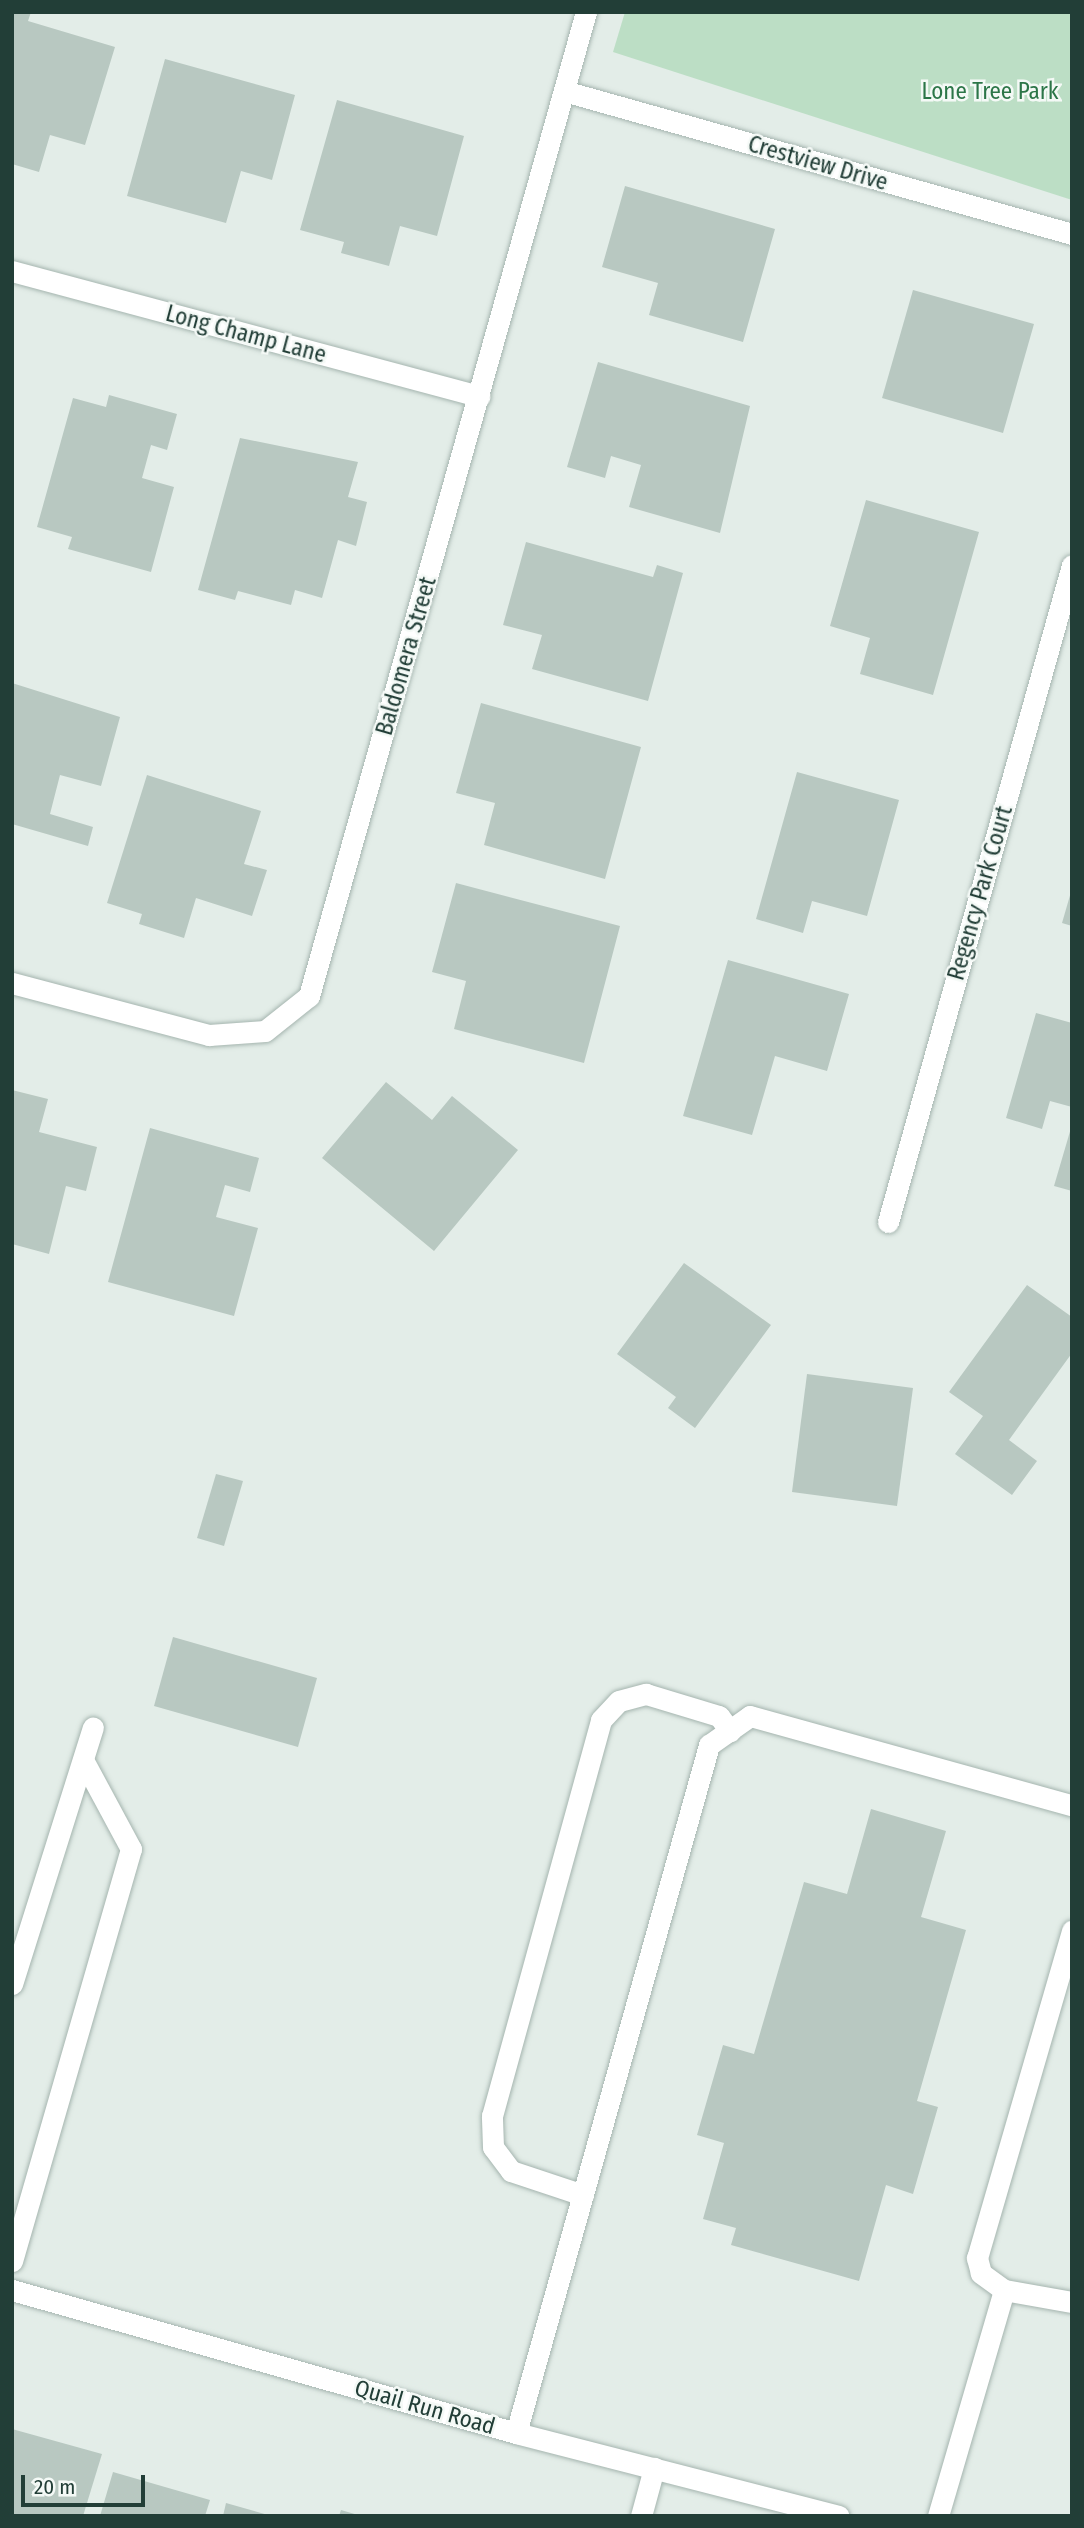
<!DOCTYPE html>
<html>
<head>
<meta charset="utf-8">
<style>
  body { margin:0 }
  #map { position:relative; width:1084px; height:2528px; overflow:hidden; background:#e3ede8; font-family:"Fira Sans Condensed",sans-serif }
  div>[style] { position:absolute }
  .green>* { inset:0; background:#bcdec5 }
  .building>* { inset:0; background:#b8c8c1 }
  .roads { filter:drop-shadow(0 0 2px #a5b5af) drop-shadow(0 0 2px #a5b5af) }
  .minor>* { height:21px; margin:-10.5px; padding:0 10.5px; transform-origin:10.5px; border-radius:10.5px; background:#fff }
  span { translate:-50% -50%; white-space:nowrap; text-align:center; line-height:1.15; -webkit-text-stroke:5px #f4f9f6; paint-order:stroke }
  .park-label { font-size:23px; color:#2c7648 }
  .street-label { font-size:23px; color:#223e37 }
  .frame { position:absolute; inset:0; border:14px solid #223e37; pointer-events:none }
  .scale { position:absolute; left:21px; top:2475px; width:124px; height:32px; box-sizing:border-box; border:4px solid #223e37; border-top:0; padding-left:9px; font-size:21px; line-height:24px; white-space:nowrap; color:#223e37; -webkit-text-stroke:5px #f4f9f6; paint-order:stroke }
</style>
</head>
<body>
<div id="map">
  <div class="green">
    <div style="clip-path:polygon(625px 12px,1072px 12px,1072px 200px,613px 52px)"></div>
  </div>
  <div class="building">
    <div style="clip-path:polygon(12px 12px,31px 12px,28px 21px,115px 47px,85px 145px,50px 135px,39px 172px,12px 164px)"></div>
    <div style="clip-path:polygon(165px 59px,295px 95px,272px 180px,241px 171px,226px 223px,127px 196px)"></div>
    <div style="clip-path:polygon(337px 100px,464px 136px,437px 236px,400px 226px,389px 266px,341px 253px,344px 242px,300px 230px)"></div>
    <div style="clip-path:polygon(625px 186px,775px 229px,743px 342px,649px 315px,658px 283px,602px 267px)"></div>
    <div style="clip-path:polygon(913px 290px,1034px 324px,1003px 433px,882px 398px)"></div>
    <div style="clip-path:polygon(598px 362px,750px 406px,720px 533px,629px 507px,641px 465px,611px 456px,605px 478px,567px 467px)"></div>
    <div style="clip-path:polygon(109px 395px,177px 414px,167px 450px,151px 445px,142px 478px,174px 487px,151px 572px,68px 549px,72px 537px,37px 527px,73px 398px,106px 407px)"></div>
    <div style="clip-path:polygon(240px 438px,358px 462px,348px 497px,367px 502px,356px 546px,338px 540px,322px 598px,295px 590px,291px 605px,238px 591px,235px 600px,198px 590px)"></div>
    <div style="clip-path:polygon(866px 500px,979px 532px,933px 695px,860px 674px,870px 638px,830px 626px)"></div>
    <div style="clip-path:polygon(526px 542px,653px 577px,657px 565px,683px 573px,648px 701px,532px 669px,542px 635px,503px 625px)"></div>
    <div style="clip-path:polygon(12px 683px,120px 717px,101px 786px,60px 775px,50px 814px,93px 827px,88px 846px,12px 824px)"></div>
    <div style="clip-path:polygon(481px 703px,641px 747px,605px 879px,484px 845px,495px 803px,456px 793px)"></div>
    <div style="clip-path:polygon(797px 772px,899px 800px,867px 916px,812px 901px,803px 933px,756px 919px)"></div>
    <div style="clip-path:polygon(147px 775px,261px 811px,244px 864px,267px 870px,252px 916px,196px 898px,184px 938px,139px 924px,142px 914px,107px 903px)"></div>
    <div style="clip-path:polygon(456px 883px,620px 926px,584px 1063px,454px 1029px,466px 981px,432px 972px)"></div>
    <div style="clip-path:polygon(1071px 892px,1072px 892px,1072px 926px,1062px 923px)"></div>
    <div style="clip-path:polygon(728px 960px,849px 994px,827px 1071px,775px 1056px,752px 1135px,683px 1116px)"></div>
    <div style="clip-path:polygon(1036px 1013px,1072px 1023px,1072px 1107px,1050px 1101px,1042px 1129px,1006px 1118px)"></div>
    <div style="clip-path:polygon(386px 1082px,432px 1120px,452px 1096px,518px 1150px,434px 1251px,322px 1158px)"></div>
    <div style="clip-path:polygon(12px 1090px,48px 1099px,39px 1132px,97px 1147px,86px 1191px,66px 1186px,49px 1254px,12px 1244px)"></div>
    <div style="clip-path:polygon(150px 1128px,259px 1158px,250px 1192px,225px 1185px,216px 1217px,258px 1228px,234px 1316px,108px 1282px)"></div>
    <div style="clip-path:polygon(1071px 1128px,1072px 1128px,1072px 1191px,1054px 1186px)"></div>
    <div style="clip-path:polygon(684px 1263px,771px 1325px,695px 1428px,668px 1408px,676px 1397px,617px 1354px)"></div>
    <div style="clip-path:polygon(1027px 1285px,1072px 1317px,1072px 1353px,1009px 1440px,1037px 1461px,1012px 1495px,955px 1454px,983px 1416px,949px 1392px)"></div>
    <div style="clip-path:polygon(807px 1374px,913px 1388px,897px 1506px,792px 1492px)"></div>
    <div style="clip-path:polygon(216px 1474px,243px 1481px,224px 1546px,197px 1538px)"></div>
    <div style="clip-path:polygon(173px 1637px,317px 1678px,298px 1747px,154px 1706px)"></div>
    <div style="clip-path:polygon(871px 1809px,946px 1831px,921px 1917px,966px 1930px,917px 2101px,938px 2107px,913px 2194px,886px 2185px,859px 2281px,731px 2245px,736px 2228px,703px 2219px,724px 2143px,697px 2135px,723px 2045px,754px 2054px,804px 1882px,847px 1894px)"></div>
    <div style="clip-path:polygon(12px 2429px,102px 2454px,83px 2516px,12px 2516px)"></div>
    <div style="clip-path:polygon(113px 2472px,210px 2500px,205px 2516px,100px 2516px)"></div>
    <div style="clip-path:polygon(226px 2503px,268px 2515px,268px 2516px,223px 2516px)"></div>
    <div style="clip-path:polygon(341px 2510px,358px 2515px,358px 2516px,339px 2516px)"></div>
  </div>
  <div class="roads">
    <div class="minor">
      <div style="left:564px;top:91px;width:528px;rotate:15.72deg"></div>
      <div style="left:12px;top:271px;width:484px;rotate:15deg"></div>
      <div style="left:12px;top:983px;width:204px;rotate:14.8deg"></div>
      <div style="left:209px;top:1035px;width:56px;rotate:-4.1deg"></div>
      <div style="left:265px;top:1031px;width:56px;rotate:-38.5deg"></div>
      <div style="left:309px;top:996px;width:1022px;rotate:-74.28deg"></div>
      <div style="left:888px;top:1222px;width:682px;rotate:-74.35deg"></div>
      <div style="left:12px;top:1984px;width:269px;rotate:-72.5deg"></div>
      <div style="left:583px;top:2195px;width:76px;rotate:-161.6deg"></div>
      <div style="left:511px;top:2171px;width:30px;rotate:-127deg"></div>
      <div style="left:493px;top:2147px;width:31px;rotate:-92deg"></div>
      <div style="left:492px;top:2116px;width:411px;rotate:-74.6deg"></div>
      <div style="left:601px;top:1720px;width:26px;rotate:-47deg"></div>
      <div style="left:619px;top:1701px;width:28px;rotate:-15deg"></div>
      <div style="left:646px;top:1694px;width:76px;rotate:16.8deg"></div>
      <div style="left:719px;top:1716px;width:19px;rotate:54deg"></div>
      <div style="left:12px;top:2261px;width:429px;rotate:-73.9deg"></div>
      <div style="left:131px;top:1849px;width:101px;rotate:-118.3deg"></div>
      <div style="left:12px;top:2290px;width:524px;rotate:15.84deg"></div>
      <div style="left:516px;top:2433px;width:333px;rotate:14.4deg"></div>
      <div style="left:1004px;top:2290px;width:69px;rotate:10deg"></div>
      <div style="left:516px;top:2433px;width:715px;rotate:-74.33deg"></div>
      <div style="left:709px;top:1745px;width:50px;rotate:-35.3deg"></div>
      <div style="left:750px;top:1716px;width:334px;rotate:15.5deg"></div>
      <div style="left:641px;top:2516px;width:50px;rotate:-74.8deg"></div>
      <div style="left:938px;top:2516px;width:235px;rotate:-73.7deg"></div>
      <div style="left:1004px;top:2290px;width:29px;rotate:-144deg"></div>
      <div style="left:981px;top:2273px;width:16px;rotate:-105deg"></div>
      <div style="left:977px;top:2258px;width:341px;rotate:-73.8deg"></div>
    </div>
  </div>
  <div class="park-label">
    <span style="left:990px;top:91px">Lone Tree Park</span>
  </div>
  <div class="street-label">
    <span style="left:818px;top:163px;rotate:16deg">Crestview Drive</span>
    <span style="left:246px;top:334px;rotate:15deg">Long Champ Lane</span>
    <span style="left:406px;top:656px;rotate:-74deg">Baldomera Street</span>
    <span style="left:980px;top:893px;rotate:-74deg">Regency Park Court</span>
    <span style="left:425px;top:2407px;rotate:16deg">Quail Run Road</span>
  </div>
  <div class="frame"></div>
  <div class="scale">20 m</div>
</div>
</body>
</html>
